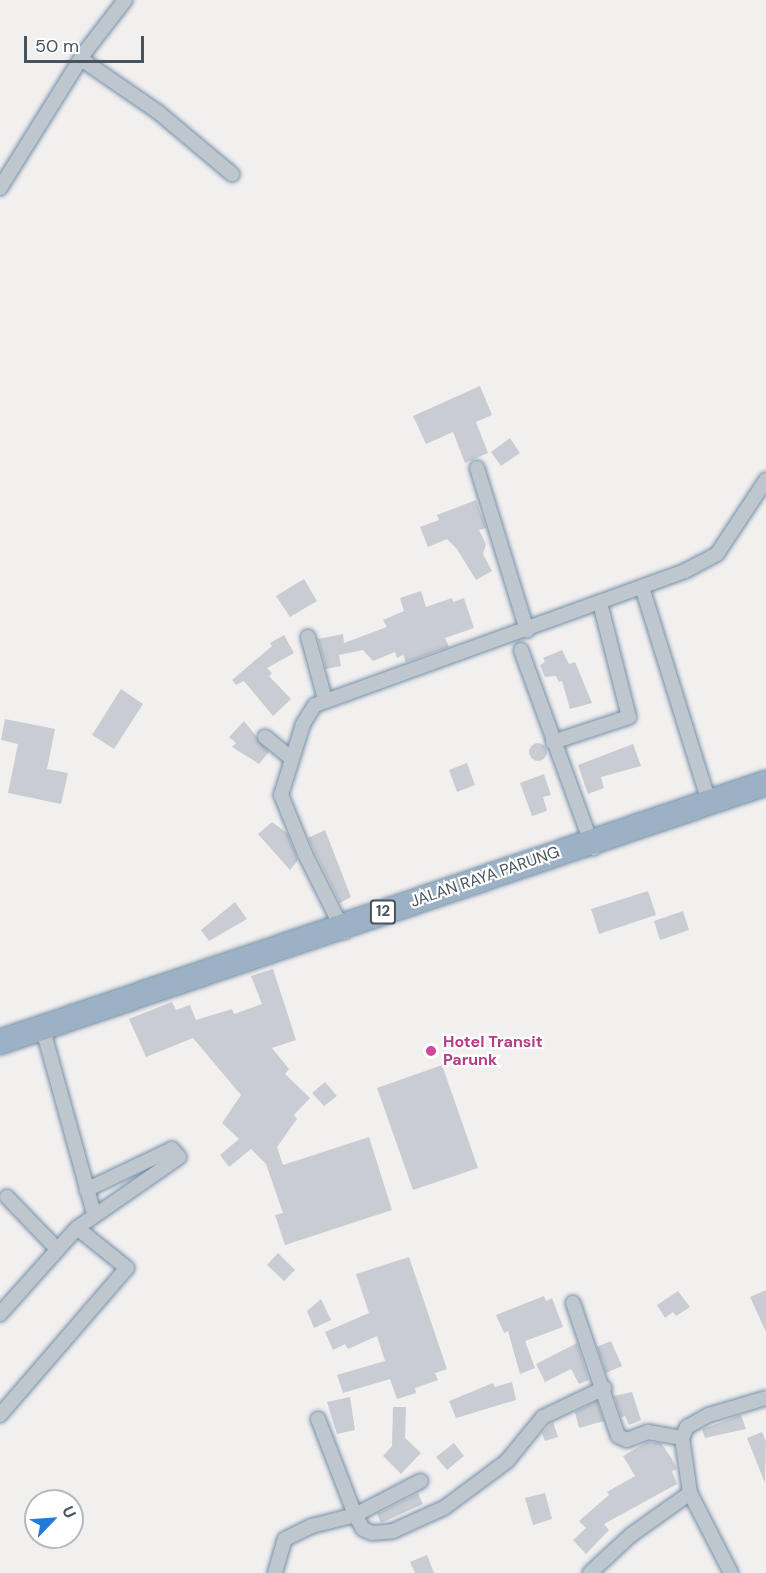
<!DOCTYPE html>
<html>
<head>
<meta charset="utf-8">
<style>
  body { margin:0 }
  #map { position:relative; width:766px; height:1573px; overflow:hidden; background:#f2efef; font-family:"DM Sans",sans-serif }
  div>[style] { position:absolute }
  .building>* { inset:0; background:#c9ccd2 }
  .round { border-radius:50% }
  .roads { filter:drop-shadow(0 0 2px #748fa8) drop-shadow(0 0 2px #748fa8) }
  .minor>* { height:14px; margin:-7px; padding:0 7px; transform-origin:7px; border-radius:7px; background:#bec7ce }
  .trunk>* { height:24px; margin:-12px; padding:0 12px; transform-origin:12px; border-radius:12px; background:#9cb2c4 }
  .dots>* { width:16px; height:16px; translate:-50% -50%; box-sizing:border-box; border:3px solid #fff; border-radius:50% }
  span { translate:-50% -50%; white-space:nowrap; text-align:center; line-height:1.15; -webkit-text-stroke:4.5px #fff; paint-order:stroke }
  .shield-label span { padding:2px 4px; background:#fff; border:2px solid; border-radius:4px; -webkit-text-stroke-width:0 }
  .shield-label { font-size:15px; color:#48535c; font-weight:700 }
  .street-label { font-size:16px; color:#48535c }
  .hotel-label { font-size:16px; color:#b23c85; font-weight:700 }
  .left { translate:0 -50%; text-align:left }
  .north { position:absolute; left:24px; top:1489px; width:60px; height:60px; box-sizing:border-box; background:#fff; border:2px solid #b6babe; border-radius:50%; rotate:65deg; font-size:16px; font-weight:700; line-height:24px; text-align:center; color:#48535c }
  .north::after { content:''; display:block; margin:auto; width:21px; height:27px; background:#1f7cdc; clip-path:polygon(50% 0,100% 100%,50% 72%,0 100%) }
  .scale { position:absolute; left:24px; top:36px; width:120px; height:27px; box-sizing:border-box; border:3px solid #48535c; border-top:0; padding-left:8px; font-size:18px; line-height:21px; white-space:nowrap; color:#48535c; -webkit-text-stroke:4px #fff; paint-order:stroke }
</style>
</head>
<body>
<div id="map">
  <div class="building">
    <div style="clip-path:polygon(480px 386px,492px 415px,476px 422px,488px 453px,465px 463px,453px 432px,426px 444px,413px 416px)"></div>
    <div style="clip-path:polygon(510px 438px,520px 453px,501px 466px,491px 452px)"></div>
    <div style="clip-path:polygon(476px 500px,486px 528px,479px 530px,486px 544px,483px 554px,492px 571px,476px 580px,457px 549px,447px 539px,428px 547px,420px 527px,439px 520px,437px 515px)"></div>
    <div style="clip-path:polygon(304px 579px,317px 601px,290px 617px,276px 596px)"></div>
    <div style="clip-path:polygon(421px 591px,426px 607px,452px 598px,453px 602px,464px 598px,474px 628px,445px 638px,449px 647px,406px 662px,403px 655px,397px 658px,395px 652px,373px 661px,363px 650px,339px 655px,341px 666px,326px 669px,318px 639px,343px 634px,344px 643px,387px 627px,383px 620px,404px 611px,400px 598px)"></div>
    <div style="clip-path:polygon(284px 635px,294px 653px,267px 668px,272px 673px,269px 676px,291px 699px,273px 716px,244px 681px,236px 685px,232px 680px,272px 646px,270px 643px)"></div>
    <div style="clip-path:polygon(562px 650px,569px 664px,575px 662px,592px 703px,570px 709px,562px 681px,559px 682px,556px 676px,545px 677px,540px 665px,545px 662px,543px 658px)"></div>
    <div style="clip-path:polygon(121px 689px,143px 704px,114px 749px,92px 735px)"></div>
    <div style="clip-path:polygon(5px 719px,55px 729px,47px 769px,68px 773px,61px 804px,8px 793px,18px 744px,1px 740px)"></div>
    <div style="clip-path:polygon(244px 721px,269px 752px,259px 764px,232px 747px,236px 743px,229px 737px)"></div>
    <div class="round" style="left:529px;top:743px;width:18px;height:18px"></div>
    <div style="clip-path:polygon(633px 744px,641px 766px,601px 777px,604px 788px,588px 794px,578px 765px)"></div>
    <div style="clip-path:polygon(467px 763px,475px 785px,457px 792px,449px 770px)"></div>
    <div style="clip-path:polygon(544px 774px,551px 795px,543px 797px,547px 811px,532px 816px,520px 783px)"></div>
    <div style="clip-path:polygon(272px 822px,287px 833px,298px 860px,290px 870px,258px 834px)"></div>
    <div style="clip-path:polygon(325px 830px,351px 897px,340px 903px,308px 838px)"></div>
    <div style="clip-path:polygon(648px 891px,656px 915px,599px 934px,591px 909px)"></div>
    <div style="clip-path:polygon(235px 902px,247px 919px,209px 941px,201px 930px)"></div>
    <div style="clip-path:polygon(683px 911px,689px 930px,660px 940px,654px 921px)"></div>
    <div style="clip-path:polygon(273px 969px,296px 1040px,272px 1048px,289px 1069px,285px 1074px,310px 1098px,294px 1115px,297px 1119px,277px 1147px,283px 1165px,369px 1137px,392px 1210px,285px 1245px,275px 1215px,283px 1213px,266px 1164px,251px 1149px,229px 1167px,220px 1155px,239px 1139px,222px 1123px,241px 1095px,193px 1038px,146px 1057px,129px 1019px,172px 1002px,176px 1010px,190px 1005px,196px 1020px,232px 1009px,234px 1014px,262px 1004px,251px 976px)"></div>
    <div style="clip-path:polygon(442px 1065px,478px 1168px,413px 1190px,377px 1088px)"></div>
    <div style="clip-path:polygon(325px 1082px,337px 1096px,324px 1106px,312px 1093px)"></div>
    <div style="clip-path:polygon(278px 1253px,295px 1270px,284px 1281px,267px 1265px)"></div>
    <div style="clip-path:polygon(409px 1257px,447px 1369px,435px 1373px,438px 1380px,415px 1388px,416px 1393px,397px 1399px,390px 1379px,343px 1393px,337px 1375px,385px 1361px,377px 1336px,348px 1349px,345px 1344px,333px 1350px,325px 1332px,369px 1313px,356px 1274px)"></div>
    <div style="clip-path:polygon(766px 1290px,766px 1332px,750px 1297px)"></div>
    <div style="clip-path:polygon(678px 1291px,690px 1307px,676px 1316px,673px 1312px,665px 1318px,657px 1305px)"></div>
    <div style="clip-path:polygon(544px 1296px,546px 1301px,552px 1298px,563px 1327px,525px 1341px,535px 1368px,520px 1374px,508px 1331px,504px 1333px,496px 1315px)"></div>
    <div style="clip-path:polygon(321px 1299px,331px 1320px,314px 1328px,307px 1311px)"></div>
    <div style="clip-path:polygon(611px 1341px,622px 1366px,606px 1373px,597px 1347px)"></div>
    <div style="clip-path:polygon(577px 1343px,589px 1380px,579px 1384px,571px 1369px,545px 1382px,536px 1364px)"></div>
    <div style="clip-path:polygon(512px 1382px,516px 1400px,456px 1418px,449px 1401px,493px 1383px,495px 1387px)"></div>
    <div style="clip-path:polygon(632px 1392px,641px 1420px,629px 1425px,625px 1416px,621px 1417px,614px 1396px)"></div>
    <div style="clip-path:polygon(350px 1397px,355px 1430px,337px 1434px,327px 1402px)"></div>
    <div style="clip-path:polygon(597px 1401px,604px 1421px,579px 1428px,575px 1412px)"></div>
    <div style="clip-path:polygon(393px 1407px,406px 1407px,405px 1438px,421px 1453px,401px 1474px,383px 1456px,392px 1446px)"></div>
    <div style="clip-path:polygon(741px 1415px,746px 1429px,705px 1438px,702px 1429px)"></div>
    <div style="clip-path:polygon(553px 1422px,558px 1437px,545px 1441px,542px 1433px)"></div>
    <div style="clip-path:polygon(762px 1432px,766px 1442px,765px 1483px,747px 1438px)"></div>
    <div style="clip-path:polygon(647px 1442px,661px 1443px,672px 1459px,677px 1469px,672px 1471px,677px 1484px,604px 1524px,609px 1530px,586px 1554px,573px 1540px,586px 1528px,579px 1521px,609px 1495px,607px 1492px,635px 1476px,623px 1456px)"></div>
    <div style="clip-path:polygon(454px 1443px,464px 1456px,447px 1470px,436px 1457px)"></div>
    <div style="clip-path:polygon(418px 1493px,423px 1504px,381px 1523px,377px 1514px)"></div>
    <div style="clip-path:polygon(545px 1493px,552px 1519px,533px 1525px,525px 1498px)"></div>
    <div style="clip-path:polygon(427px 1555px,434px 1573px,415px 1573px,410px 1562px)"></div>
  </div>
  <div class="roads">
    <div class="minor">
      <div style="left:81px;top:59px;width:93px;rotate:34.5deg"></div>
      <div style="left:158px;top:112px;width:97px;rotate:40deg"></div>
      <div style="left:0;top:188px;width:160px;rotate:-58deg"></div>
      <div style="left:85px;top:52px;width:66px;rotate:-52.4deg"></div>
      <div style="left:477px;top:468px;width:170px;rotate:72.9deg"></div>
      <div style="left:642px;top:587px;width:225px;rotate:72.7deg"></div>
      <div style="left:308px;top:637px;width:64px;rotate:74.7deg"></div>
      <div style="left:521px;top:650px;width:211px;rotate:70deg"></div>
      <div style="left:265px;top:737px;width:35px;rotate:39deg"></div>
      <div style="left:553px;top:742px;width:80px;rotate:-18.2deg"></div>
      <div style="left:629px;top:717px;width:118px;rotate:-104.3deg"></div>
      <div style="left:344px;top:932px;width:87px;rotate:-116.6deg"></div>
      <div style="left:305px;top:854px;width:64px;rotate:-112.1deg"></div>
      <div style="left:281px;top:795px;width:74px;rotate:-72.8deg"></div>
      <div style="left:303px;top:724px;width:22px;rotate:-58deg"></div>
      <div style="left:315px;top:705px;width:394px;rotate:-19.9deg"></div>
      <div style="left:685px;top:571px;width:36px;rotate:-28deg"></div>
      <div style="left:717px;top:554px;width:89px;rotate:-56.5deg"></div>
      <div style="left:45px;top:1037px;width:184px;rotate:74.5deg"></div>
      <div style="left:7px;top:1197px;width:72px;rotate:46.1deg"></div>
      <div style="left:573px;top:1303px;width:140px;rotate:71.3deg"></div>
      <div style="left:618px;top:1436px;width:10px;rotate:24deg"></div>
      <div style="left:627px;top:1440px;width:22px;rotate:-21deg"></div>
      <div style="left:648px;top:1432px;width:35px;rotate:10deg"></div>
      <div style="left:682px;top:1438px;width:56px;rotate:81.7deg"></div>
      <div style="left:690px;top:1493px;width:90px;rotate:62.9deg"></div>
      <div style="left:0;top:1314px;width:115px;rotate:-48.2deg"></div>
      <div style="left:77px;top:1228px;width:124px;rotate:-34.8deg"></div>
      <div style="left:179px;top:1157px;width:11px;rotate:-131deg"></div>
      <div style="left:172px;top:1149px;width:95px;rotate:154.5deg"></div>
      <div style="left:0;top:1415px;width:194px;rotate:-49.2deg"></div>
      <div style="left:127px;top:1268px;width:64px;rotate:-141.3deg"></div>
      <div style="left:318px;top:1419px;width:103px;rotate:68.9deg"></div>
      <div style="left:355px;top:1515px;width:74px;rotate:-27.3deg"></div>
      <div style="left:682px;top:1438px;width:12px;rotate:-66deg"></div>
      <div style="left:687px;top:1427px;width:25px;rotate:-29deg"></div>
      <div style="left:709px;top:1415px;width:59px;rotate:-16.6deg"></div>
      <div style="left:275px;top:1573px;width:35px;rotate:-74deg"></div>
      <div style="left:285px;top:1539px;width:30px;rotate:-26deg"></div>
      <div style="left:312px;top:1526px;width:44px;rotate:-14.3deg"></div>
      <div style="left:355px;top:1515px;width:16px;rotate:60deg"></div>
      <div style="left:363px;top:1529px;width:10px;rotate:24deg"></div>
      <div style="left:372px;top:1533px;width:21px;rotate:-5deg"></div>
      <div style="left:393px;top:1531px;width:56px;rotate:-24.3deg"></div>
      <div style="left:444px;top:1508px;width:79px;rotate:-36.7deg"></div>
      <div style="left:507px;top:1461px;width:57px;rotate:-50.7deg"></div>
      <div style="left:543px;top:1417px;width:68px;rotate:-25.4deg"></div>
      <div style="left:590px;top:1573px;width:56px;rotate:-42.8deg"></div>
      <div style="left:631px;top:1535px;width:72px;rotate:-35.4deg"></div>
    </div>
    <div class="trunk">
      <div style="left:0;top:1042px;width:809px;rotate:-18.68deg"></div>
    </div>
  </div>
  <div class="dots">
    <div style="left:431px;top:1051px;background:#d1479c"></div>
  </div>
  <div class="shield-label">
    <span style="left:383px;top:912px">12</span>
  </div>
  <div class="street-label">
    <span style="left:485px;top:877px;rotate:-19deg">JALAN RAYA PARUNG</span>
  </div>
  <div class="hotel-label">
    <span class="left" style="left:443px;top:1051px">Hotel Transit<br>Parunk</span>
  </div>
  <div class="north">U</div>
  <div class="scale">50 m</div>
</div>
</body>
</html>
